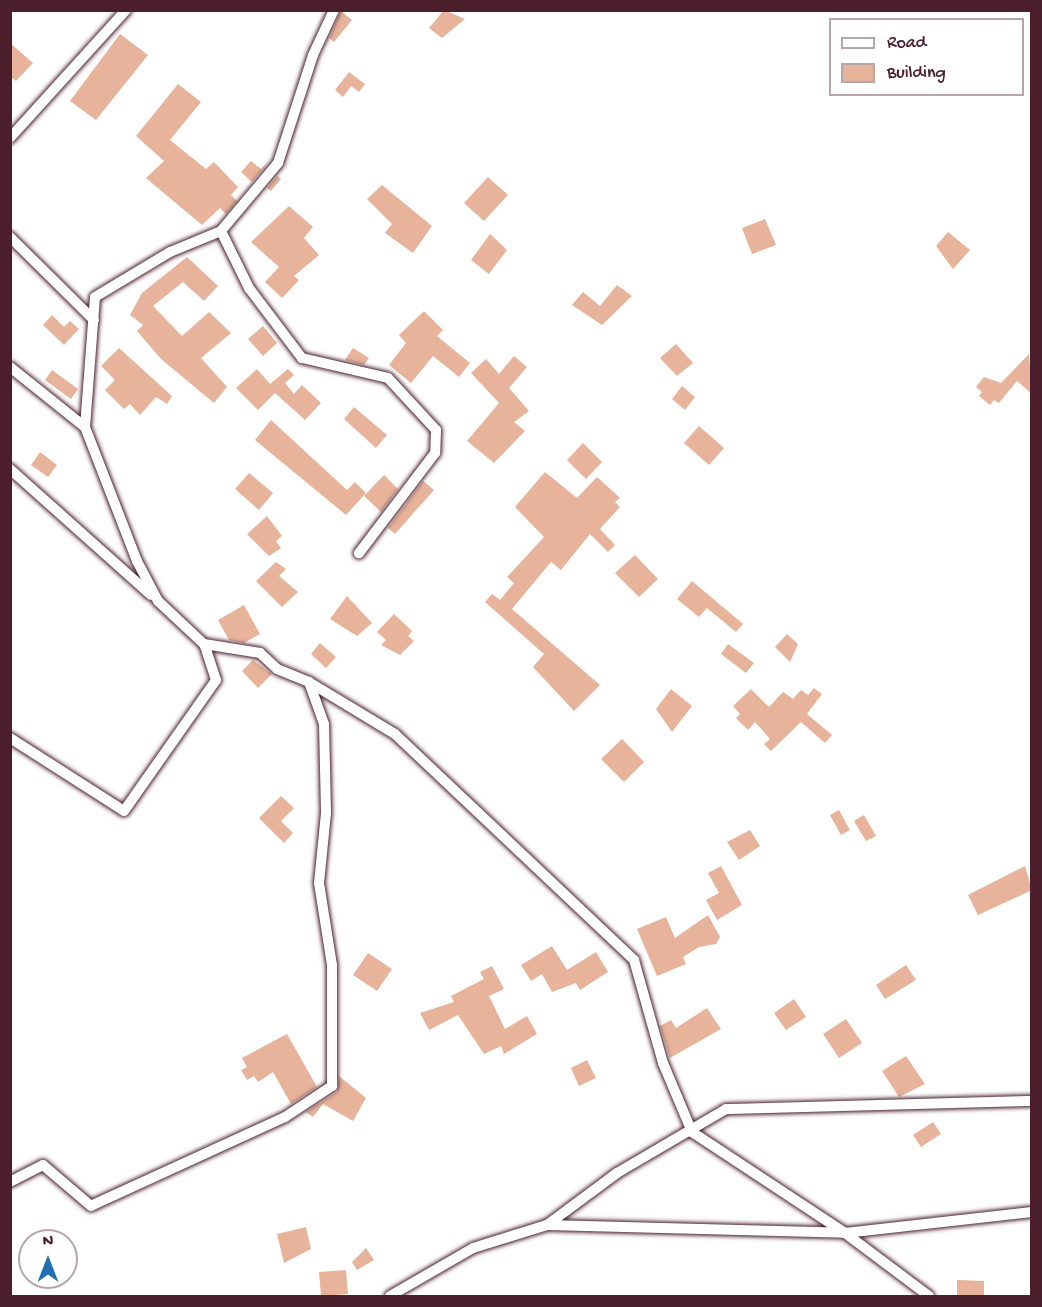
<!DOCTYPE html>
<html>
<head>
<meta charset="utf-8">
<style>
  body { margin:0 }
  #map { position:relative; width:1042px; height:1307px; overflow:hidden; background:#fff; font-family:"Gochi Hand",sans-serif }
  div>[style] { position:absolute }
  .building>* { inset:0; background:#e7b39a }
  .roads { filter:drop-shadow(0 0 2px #4a1f2b) drop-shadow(0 0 2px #4a1f2b) }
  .street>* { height:10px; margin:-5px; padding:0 5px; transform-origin:5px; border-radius:5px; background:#fff }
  span { translate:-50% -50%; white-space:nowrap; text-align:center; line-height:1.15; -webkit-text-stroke:4.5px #fff; paint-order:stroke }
  .frame { position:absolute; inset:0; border:12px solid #4a1f2b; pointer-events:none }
  .legend { position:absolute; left:829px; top:18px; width:195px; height:78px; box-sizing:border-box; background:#fff; border:2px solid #b7a5aa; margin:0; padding:8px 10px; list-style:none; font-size:18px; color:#4a1f2b }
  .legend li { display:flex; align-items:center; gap:12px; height:30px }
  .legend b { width:30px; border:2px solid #b7a5aa }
  .north { position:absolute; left:18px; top:1229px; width:60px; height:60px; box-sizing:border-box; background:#fff; border:2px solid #b7a5aa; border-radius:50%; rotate:0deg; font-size:16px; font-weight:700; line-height:24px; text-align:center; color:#4a1f2b }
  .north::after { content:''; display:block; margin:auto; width:21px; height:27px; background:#1f6fb2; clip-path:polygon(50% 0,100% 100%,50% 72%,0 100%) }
</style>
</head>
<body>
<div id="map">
  <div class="building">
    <div style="clip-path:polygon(444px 10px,465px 19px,442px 38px,429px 28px)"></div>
    <div style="clip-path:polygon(341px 11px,352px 20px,334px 42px,329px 38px)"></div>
    <div style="clip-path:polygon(120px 34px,148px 55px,96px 120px,70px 101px)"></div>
    <div style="clip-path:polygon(10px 43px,33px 63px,16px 81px,10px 76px)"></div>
    <div style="clip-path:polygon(349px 72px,365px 84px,359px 92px,351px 86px,343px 97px,335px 90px)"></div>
    <div style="clip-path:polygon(178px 84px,201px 102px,170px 140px,206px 169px,214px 162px,238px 187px,231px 195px,237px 201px,226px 214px,220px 208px,202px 225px,146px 178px,164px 161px,136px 136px)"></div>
    <div style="clip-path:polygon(251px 161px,261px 169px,268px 163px,252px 182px,241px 172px)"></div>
    <div style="clip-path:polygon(277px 176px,281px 179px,271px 191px,267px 188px)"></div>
    <div style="clip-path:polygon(488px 177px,508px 195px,484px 221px,464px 203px)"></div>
    <div style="clip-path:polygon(382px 185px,432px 226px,413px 253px,385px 233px,392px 224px,367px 199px)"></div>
    <div style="clip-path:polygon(289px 206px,313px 227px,304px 238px,319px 255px,294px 276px,299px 280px,282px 298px,265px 282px,279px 267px,251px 242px)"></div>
    <div style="clip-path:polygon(765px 219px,776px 245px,752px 254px,742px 228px)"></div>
    <div style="clip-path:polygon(948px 232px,970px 250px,953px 269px,936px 246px)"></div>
    <div style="clip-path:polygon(490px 234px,507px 250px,489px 274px,471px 260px)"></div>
    <div style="clip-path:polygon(187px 257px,218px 286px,204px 301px,183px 282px,153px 306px,182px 336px,209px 312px,231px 333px,201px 358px,227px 387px,214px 403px,161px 359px,137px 331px,143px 325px,130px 315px,142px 293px)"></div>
    <div style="clip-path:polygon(617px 285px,632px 296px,602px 325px,572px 305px,583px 292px,600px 306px)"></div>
    <div style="clip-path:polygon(424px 311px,443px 330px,437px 336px,470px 363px,459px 377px,433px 356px,411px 383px,389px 365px,406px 343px,399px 335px)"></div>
    <div style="clip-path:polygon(52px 315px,64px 327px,70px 321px,79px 329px,64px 345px,43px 325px)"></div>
    <div style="clip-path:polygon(263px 326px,277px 343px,263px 356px,248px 339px)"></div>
    <div style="clip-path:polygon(676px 344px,693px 363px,677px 376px,660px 358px)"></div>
    <div style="clip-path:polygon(119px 348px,172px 396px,167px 404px,156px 397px,140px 415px,130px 404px,124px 409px,105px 390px,115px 380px,101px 366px)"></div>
    <div style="clip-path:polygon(353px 348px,369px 358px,364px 365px,345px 360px)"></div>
    <div style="clip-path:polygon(1029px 354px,1032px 394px,1017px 381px,999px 403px,994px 400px,990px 405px,979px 396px,982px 392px,976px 387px,984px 377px,1001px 383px)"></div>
    <div style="clip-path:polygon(514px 356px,527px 367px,509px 388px,529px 411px,514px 422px,525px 431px,494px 463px,467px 441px,499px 403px,471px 373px,486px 359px,499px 374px)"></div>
    <div style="clip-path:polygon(257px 369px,270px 384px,288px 369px,294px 375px,285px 383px,294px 394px,302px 385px,321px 403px,305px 420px,275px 393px,258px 410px,236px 388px)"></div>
    <div style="clip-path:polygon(52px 370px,78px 389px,71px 399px,45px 380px)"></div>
    <div style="clip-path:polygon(682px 386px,695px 397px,685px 410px,672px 399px)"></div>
    <div style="clip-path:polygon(354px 407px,387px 435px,376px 448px,344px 419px)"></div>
    <div style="clip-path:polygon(271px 420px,347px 490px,355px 482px,366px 493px,346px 515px,255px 440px)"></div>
    <div style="clip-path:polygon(699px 426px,724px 448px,709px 465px,684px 443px)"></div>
    <div style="clip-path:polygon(583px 443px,602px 462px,586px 479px,567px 460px)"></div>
    <div style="clip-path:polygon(40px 452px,57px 465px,48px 477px,31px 465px)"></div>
    <div style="clip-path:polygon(545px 472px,577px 498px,597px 477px,620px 498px,615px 502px,620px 507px,600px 529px,615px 545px,608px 552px,590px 534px,561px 570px,551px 562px,512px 609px,600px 685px,574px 711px,533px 667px,544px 654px,485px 602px,492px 594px,500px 600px,514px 583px,507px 577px,544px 537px,515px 507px)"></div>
    <div style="clip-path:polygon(249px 473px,273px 493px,259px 510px,235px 489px)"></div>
    <div style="clip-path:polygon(384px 475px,398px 489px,381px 512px,364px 496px)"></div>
    <div style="clip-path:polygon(423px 481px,434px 490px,395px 534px,388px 528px)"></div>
    <div style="clip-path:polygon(267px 516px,282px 536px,276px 541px,281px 548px,269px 556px,247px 534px)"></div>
    <div style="clip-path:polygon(635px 555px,658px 579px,639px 597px,615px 573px)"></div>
    <div style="clip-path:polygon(276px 562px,286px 569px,279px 576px,298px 592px,282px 607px,256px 581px)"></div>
    <div style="clip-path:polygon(692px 581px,743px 624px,736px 632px,707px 608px,699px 617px,677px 599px)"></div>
    <div style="clip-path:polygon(347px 596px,372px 623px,357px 636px,330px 619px)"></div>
    <div style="clip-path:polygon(244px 605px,260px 634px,244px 643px,229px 640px,218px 620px)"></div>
    <div style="clip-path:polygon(394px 614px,412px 631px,408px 636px,414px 641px,400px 655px,381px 645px,386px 640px,377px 632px)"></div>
    <div style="clip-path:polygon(787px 634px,798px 644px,790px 662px,775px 647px)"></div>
    <div style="clip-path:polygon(320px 643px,336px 657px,326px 668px,311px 654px)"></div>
    <div style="clip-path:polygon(728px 644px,754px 663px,746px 673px,721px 654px)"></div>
    <div style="clip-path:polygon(253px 660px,272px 674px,258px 688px,242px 671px)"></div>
    <div style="clip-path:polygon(814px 688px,822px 694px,807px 714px,832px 735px,825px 743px,801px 722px,771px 751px,764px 744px,770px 739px,755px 722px,748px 730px,736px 718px,740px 714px,733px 706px,751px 689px,769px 707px,783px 692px,793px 699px,801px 690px,808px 695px)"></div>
    <div style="clip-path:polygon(671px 689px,692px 706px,672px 732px,656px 709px)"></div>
    <div style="clip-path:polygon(622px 739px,644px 762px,624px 782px,601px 759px)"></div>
    <div style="clip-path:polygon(281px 796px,294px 808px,281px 821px,293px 833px,284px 843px,259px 818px)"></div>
    <div style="clip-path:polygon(839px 810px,850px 830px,841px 835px,830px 815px)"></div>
    <div style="clip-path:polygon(864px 815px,876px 836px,866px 841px,854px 821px)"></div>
    <div style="clip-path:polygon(750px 830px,760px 846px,739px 860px,727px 842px)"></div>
    <div style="clip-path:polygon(721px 866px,742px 905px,717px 920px,706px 900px,719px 893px,708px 873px)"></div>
    <div style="clip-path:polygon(1025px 866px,1032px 890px,978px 915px,968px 895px)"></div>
    <div style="clip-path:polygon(708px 915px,720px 937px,716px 944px,699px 947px,683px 957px,686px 964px,657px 976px,637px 929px,666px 917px,675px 938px)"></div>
    <div style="clip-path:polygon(552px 946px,567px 970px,596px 952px,608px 972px,580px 990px,576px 983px,552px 992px,542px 974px,531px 981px,521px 965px)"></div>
    <div style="clip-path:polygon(368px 953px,392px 969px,377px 991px,353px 975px)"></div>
    <div style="clip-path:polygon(906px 965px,916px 980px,885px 999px,876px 985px)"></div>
    <div style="clip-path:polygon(492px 966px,504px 989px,489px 996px,505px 1029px,527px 1016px,537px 1034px,504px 1054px,501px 1046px,484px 1054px,458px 1015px,429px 1030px,420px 1013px,454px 1002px,451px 996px,484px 979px,480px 972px)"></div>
    <div style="clip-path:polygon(794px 999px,806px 1017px,786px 1030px,774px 1013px)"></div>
    <div style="clip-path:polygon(707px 1008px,721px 1029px,670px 1058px,660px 1026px,671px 1020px,676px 1028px)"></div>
    <div style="clip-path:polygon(846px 1019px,862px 1043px,839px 1058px,823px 1034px)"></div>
    <div style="clip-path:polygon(287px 1034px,317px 1087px,291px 1104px,273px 1072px,258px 1082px,254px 1076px,247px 1080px,241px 1070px,247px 1067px,242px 1058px)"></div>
    <div style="clip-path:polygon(906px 1056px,925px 1084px,899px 1097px,882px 1071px)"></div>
    <div style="clip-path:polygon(587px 1060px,596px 1078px,579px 1086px,571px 1068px)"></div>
    <div style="clip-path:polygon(339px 1076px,366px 1098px,353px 1121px,323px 1104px,313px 1117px,306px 1112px,337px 1092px)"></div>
    <div style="clip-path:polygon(933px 1122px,941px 1134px,921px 1147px,913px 1135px)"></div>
    <div style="clip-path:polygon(306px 1227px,311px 1249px,284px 1263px,277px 1234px)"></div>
    <div style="clip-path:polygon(366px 1248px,374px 1260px,357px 1270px,352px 1262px)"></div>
    <div style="clip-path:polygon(346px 1270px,348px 1294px,321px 1296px,319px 1272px)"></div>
    <div style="clip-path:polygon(957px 1280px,984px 1281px,984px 1296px,957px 1296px)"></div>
  </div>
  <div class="roads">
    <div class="street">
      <div style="left:10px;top:138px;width:173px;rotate:-47.8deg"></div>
      <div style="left:221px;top:231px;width:64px;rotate:63.8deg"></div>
      <div style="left:249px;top:288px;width:88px;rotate:52.9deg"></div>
      <div style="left:302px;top:358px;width:88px;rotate:13.1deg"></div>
      <div style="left:388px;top:378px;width:71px;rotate:47.3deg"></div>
      <div style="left:436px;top:430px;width:23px;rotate:92deg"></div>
      <div style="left:435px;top:453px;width:126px;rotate:127.2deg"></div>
      <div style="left:10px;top:237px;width:118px;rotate:44.7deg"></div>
      <div style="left:10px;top:367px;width:96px;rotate:38.7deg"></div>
      <div style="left:85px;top:427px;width:144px;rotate:68.8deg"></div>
      <div style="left:137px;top:561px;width:45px;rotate:62.3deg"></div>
      <div style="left:158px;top:601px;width:63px;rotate:43.1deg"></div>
      <div style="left:204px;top:644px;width:57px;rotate:9.1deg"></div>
      <div style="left:260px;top:653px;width:23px;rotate:43deg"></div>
      <div style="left:277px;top:669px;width:35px;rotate:22deg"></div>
      <div style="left:309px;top:682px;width:45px;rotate:70.3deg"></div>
      <div style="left:324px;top:724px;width:89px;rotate:88.7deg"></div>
      <div style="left:326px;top:813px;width:70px;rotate:95.7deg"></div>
      <div style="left:319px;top:883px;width:83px;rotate:81deg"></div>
      <div style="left:332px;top:965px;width:121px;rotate:90deg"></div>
      <div style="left:332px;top:1086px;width:56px;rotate:146.6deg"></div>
      <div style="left:285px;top:1117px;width:213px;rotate:155.4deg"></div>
      <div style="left:91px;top:1206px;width:63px;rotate:-139.5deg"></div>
      <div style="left:43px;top:1165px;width:37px;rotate:153deg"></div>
      <div style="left:85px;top:427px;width:130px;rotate:-85.6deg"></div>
      <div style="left:95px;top:297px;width:87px;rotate:-31deg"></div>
      <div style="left:170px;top:252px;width:55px;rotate:-22.4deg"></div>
      <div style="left:221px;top:231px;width:89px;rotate:-50deg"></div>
      <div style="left:278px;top:163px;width:114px;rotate:-72deg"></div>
      <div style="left:313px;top:55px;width:50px;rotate:-65deg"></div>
      <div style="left:10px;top:469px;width:189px;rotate:41.8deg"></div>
      <div style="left:309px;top:682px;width:100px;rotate:31.2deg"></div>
      <div style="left:395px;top:734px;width:329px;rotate:43.4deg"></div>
      <div style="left:634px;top:960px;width:107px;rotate:74.3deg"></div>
      <div style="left:663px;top:1063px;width:75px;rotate:67.2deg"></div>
      <div style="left:692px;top:1132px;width:183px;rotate:33.4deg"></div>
      <div style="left:845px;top:1233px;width:105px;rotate:36.9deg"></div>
      <div style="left:10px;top:738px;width:135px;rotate:32.6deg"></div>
      <div style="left:124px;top:811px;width:160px;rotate:-54.9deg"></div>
      <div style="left:216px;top:680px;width:38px;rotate:-108deg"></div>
      <div style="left:547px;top:1225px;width:298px;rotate:1.5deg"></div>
      <div style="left:845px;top:1233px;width:188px;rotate:-6.4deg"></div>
      <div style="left:390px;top:1296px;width:96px;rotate:-30deg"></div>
      <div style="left:473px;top:1248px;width:77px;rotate:-17.3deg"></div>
      <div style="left:547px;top:1225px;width:87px;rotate:-36.6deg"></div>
      <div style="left:617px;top:1173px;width:126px;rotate:-30.4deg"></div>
      <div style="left:726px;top:1109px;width:306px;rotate:-1.5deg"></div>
    </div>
  </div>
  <div class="frame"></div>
  <ul class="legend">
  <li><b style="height:8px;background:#fff"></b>Road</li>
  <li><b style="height:16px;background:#e7b39a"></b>Building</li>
  </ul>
  <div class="north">N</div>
</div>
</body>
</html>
